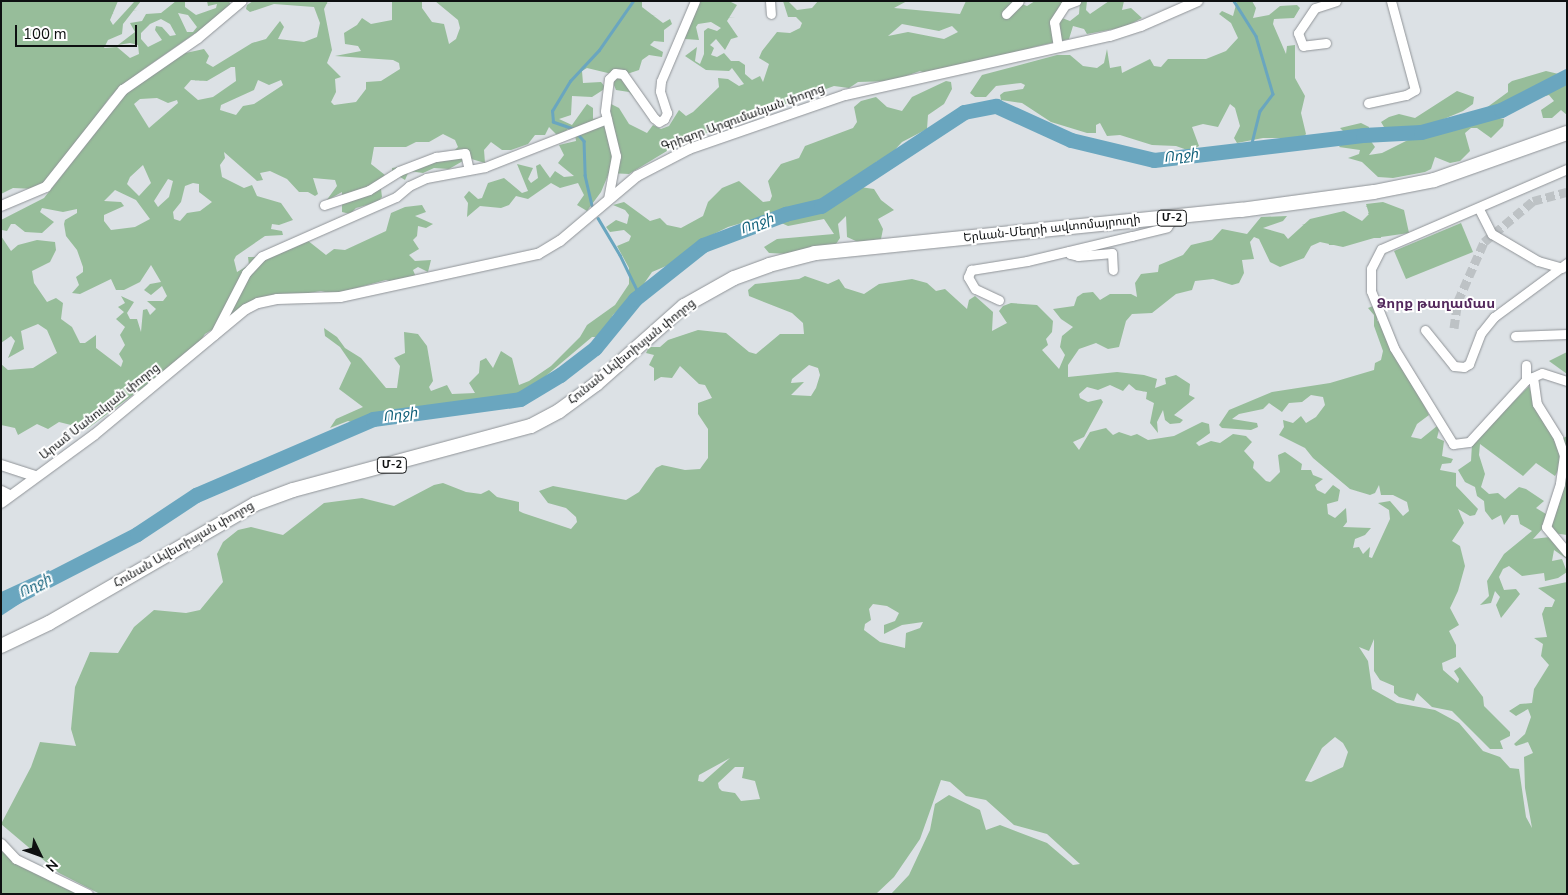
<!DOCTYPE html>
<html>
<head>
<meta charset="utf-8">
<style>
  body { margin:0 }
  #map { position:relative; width:1568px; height:895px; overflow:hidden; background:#dce1e5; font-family:"Nunito Sans","Noto Sans Armenian",sans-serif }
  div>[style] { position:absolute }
  .green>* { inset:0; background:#97bd9a }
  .water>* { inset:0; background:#6aa6bf }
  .stream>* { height:2.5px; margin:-1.25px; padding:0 1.25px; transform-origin:1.25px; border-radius:1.25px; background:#6aa6bf }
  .river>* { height:15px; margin:-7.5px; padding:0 7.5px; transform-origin:7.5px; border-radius:7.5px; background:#6aa6bf }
  .minor-tunnel>* { height:9px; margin-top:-4.5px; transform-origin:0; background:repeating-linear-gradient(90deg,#bdc2c5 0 9px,transparent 0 13.5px) }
  .roads { filter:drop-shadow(0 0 1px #909498) drop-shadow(0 0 1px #909498) }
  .minor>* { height:9px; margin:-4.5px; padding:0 4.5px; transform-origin:4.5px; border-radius:4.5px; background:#fff }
  .tertiary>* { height:10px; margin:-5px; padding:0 5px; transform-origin:5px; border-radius:5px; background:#fff }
  .trunk>* { height:14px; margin:-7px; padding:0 7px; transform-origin:7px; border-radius:7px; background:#fff }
  span { translate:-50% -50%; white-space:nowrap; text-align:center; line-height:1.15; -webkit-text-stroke:4px #fff; paint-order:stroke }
  .shield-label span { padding:1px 4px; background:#fff; border:1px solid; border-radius:4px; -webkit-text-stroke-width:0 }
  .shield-label { font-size:11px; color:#0e1011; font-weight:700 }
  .street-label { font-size:12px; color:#0e1011 }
  .water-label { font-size:14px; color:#0f5f79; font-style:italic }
  .neighbourhood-label { font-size:14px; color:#53285c; font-weight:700 }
  .frame { position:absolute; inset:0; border:2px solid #0e1011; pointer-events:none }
  .north { position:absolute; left:15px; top:830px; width:50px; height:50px; -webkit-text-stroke:4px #fff; paint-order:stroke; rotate:132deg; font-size:14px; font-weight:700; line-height:20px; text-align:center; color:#0e1011 }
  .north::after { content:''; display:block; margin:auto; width:18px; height:22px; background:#0e1011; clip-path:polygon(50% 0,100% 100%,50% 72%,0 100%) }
  .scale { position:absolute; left:15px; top:25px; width:122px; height:22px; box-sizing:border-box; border:2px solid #0e1011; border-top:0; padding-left:6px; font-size:15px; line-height:18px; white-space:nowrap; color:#0e1011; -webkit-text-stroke:4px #fff; paint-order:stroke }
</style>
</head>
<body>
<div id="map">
  <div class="green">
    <div style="clip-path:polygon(evenodd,1px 1px,118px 1px,110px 20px,113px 25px,134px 2px,141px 1px,123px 24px,122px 34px,108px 40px,104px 48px,117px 47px,130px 58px,139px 54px,138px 45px,130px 43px,118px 45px,135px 32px,130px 23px,142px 21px,146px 14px,161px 13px,176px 1px,185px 1px,185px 7px,196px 15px,216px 8px,217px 4px,208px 6px,207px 1px,229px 1px,231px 5px,230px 9px,141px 71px,110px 97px,52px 178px,35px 189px,13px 188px,1px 194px,1px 1px,178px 13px,188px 15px,197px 27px,193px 32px,187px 32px,178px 13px,1px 1px,161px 19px,170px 24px,176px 35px,170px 36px,162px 27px,156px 26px,155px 30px,162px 40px,148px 47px,141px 39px,141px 33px,150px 24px,161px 19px)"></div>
    <div style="clip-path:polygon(evenodd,253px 1px,328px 1px,324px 9px,332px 50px,327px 63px,341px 77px,335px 79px,336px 92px,331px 102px,334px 105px,356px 102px,366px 89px,366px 82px,381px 81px,400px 69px,399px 63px,393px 60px,335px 56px,361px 51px,358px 46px,345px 44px,344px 33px,357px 25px,362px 18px,371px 24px,392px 20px,392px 1px,422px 1px,422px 8px,432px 22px,444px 24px,449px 44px,456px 39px,460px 28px,458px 20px,435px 1px,651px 1px,642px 2px,642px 7px,663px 23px,670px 19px,672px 24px,664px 30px,664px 42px,654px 41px,650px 45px,663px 52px,662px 57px,649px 55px,642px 60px,639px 70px,627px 74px,636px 99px,629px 92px,616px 90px,613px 83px,616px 75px,587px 68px,582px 71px,583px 83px,601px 82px,606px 88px,592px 97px,572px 96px,571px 115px,559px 119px,572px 125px,587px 104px,593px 108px,593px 119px,605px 117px,611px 104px,619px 108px,629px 124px,647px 133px,653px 125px,661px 129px,669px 126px,679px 110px,686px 116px,693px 112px,719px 87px,718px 78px,728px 79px,739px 86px,744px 84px,732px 68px,729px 71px,706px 70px,685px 56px,697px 47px,695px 61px,700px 64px,704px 54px,704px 31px,708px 28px,717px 31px,721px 28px,711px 22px,698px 24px,696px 27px,699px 40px,685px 39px,684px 29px,695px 1px,729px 1px,737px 5px,727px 21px,738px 37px,731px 39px,725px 50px,716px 39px,710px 45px,714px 48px,711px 55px,717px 57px,724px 53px,731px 61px,739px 61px,745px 65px,745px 74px,752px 80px,760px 76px,763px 82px,769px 64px,759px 58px,762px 51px,777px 32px,790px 33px,800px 28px,802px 23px,796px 17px,788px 17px,783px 1px,788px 1px,797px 10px,812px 8px,818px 1px,907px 1px,894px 8px,960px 14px,966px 1px,1014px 1px,1027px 6px,1035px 1px,1068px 1px,1061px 13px,1062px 18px,1070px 21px,1079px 14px,1080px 1px,1087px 1px,1086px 10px,1090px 14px,1109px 1px,1124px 1px,1122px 10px,1131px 8px,1142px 18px,1125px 27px,1087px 34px,1084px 29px,1073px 26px,1069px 39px,1034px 47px,997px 62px,990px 57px,928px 74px,920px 71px,892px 81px,858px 82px,849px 88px,834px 86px,680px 143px,629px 174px,609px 173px,601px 192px,587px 211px,577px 205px,584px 195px,578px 183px,560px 188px,551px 183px,528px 199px,516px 196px,509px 205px,501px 208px,480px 206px,467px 217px,468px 203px,464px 197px,469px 191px,478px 199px,482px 198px,488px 183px,504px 178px,522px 193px,528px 191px,517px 164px,533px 168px,528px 179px,531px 183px,538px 178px,536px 166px,540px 164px,550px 178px,555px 171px,564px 177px,574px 176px,558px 163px,564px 155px,559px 145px,576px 141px,575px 134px,568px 129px,559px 137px,549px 127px,545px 135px,535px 135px,528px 144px,511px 150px,502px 150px,491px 142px,484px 150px,485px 163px,468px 158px,449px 169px,434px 168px,423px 173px,409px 171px,405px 180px,392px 172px,392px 168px,444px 160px,458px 147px,455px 140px,443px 134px,429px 142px,416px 142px,406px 147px,374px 147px,371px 164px,385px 175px,380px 181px,382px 197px,378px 202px,356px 208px,350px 214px,342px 212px,342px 192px,326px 201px,337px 186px,335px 180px,313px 178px,318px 194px,315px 196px,308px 192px,299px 192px,287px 179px,270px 171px,260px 173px,263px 180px,257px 181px,224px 152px,225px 158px,220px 165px,222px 177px,244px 188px,252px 185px,257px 196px,281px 203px,293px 220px,279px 225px,272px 224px,271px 229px,282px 231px,283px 235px,265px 236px,236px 256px,234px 260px,237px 272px,249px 265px,248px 257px,257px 257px,307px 240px,326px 255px,334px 249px,345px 250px,386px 231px,391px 213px,405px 207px,422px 205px,426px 212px,415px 216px,433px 224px,426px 228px,418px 226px,417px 236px,413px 240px,419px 249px,409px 255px,415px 261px,431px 260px,428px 272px,418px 267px,413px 270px,416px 277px,393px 282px,386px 280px,334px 294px,321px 291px,259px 301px,205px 334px,196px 348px,87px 429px,59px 422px,48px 429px,37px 424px,18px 435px,15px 428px,1px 425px,1px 364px,8px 370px,33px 368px,57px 353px,47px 330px,38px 324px,21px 331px,24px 349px,8px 358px,15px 341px,11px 336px,1px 343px,1px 236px,11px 251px,18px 245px,37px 240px,55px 242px,56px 250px,50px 262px,32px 271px,34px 283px,47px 302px,56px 298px,63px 303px,61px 319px,72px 327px,80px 343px,85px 343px,96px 335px,96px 348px,121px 367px,123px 361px,119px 354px,125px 345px,120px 335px,125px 327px,116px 319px,124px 312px,118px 307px,125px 303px,121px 296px,134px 302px,127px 313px,130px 319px,137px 319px,141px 332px,143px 310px,147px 309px,150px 315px,156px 309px,147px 301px,163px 301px,167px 296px,162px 286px,151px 295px,144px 290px,150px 284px,161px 282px,151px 265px,140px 282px,124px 290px,116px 290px,111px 279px,80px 294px,72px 293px,79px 285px,76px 277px,83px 272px,83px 267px,77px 250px,66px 236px,64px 224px,65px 220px,77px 213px,77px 209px,63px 212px,42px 208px,40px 212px,54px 222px,42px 233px,25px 232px,15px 224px,11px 224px,7px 231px,2px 230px,1px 220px,44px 198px,126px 94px,181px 54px,204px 49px,209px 56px,206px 63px,213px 67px,252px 43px,266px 39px,280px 21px,284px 27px,278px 39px,304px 42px,317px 37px,320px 23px,314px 7px,274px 4px,250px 12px,246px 9px,247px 5px,253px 1px,902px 24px,939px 31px,952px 26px,958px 32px,944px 39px,908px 32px,888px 36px,902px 24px,253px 1px,231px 67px,235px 67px,236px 81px,213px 97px,198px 100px,184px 88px,191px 80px,207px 81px,231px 67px,253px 1px,258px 80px,269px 85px,281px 80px,283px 85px,254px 104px,243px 106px,236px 115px,220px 110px,221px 105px,254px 90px,258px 80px,253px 1px,157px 98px,168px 103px,177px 100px,178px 103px,149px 128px,134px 104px,140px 99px,157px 98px,253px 1px,143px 165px,151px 183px,139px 196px,127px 184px,130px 177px,143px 165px,253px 1px,168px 179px,173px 181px,169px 197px,158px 207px,154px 201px,168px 179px,253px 1px,193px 183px,199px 184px,199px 192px,212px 202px,200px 211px,187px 213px,180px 221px,174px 219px,173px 212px,181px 202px,185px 186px,193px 183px,253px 1px,115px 190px,136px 200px,150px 219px,135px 227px,111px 230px,104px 221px,104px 215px,124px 206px,121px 202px,104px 201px,115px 190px)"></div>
    <div style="clip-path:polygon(1237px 1px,1252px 1px,1256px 8px,1253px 18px,1269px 15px,1280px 6px,1297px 5px,1300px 8px,1294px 18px,1274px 19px,1273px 24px,1286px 54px,1287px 46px,1295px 45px,1295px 78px,1305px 96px,1301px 113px,1306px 134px,1303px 138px,1263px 138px,1237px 143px,1234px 138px,1240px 126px,1235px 108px,1230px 104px,1218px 127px,1203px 124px,1192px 127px,1199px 146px,1190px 151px,1176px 146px,1152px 145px,1120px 135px,1107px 136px,1100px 123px,1096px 125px,1096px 133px,1087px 133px,1051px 122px,1022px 103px,1001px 100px,1000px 95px,1004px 92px,1023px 89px,1025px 85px,1021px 83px,996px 86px,986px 97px,975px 97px,970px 93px,982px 75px,1057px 55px,1070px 55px,1083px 66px,1097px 68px,1104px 63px,1107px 49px,1110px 68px,1121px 66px,1122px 73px,1150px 59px,1154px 66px,1161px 67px,1168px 59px,1206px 59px,1226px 51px,1238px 38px,1231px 23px,1219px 14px,1222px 11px,1233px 16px)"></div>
    <div style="clip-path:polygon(1546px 71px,1567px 76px,1567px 115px,1561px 110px,1552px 118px,1543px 118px,1541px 110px,1554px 101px,1549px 95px,1505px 106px,1495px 117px,1504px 119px,1503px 126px,1491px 138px,1477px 128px,1471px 128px,1465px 133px,1470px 151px,1460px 161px,1450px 163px,1435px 157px,1431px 169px,1425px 172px,1393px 178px,1378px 177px,1362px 162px,1348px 158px,1359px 154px,1360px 150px,1339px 147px,1348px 136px,1340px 128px,1361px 123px,1369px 127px,1368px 137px,1375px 147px,1369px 155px,1382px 153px,1410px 139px,1403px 132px,1384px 127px,1381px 122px,1389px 117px,1399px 114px,1415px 118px,1457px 91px,1474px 97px,1473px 104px,1463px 111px,1420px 129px,1416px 139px,1482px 111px,1508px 92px,1508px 84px,1512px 81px)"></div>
    <div style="clip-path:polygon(946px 81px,951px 82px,952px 89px,944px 104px,928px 115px,927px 129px,902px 142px,892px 153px,876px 162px,871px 171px,836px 195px,840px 202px,860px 187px,874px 189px,881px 200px,894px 210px,878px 219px,883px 229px,881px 239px,858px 242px,847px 237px,846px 216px,838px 224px,840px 238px,836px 244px,789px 254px,769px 253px,764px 247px,777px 239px,834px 234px,824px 219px,788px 226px,777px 221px,805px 215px,810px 207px,807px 204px,728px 227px,704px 239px,685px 258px,652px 272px,639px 291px,613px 315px,601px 337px,592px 337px,528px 391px,471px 406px,457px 401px,411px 417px,395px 412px,364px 426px,348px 421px,330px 428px,336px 419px,363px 407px,339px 389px,351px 363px,340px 347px,325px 336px,324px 328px,337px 337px,345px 348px,361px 358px,386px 388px,397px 388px,400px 366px,394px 358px,405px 353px,404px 332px,418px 334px,427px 346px,433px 381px,429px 387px,431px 391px,447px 385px,452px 394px,475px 393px,469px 383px,479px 373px,480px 361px,486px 358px,493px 368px,501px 351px,512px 358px,519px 385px,529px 381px,551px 366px,580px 337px,587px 325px,615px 305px,629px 284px,629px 268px,617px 246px,629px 241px,631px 236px,624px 230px,610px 232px,606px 227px,616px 220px,627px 224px,629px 215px,625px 210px,613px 205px,624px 202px,650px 221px,660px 218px,667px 225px,681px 228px,703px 216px,708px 202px,722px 188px,739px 181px,763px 202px,770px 201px,772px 196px,768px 181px,781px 164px,799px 158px,805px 146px,853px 128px,857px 122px,854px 107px,861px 101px,876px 97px,887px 107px,902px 111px,912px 97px)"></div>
    <div style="clip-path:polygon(evenodd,1383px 202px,1404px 210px,1409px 233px,1374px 238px,1343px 247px,1320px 242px,1311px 246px,1304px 258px,1280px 267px,1270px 262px,1259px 239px,1254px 237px,1250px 242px,1254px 259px,1242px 260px,1244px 273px,1239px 283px,1232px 285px,1213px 279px,1195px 281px,1192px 290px,1176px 294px,1152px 313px,1132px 314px,1126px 321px,1119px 347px,1108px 349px,1096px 343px,1079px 349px,1068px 365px,1068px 377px,1117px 372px,1144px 375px,1157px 379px,1155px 388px,1166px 384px,1165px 378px,1176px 375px,1190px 384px,1189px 395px,1195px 398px,1174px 415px,1183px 420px,1180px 423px,1170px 424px,1165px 420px,1163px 410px,1157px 422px,1158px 433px,1150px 423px,1154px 403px,1146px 399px,1147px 392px,1136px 390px,1129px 384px,1123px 391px,1110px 385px,1098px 390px,1087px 387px,1079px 394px,1080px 398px,1088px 402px,1101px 399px,1103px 402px,1084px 437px,1073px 442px,1079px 450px,1090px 432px,1106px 428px,1113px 435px,1119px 432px,1131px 436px,1137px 434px,1148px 440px,1174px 436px,1202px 422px,1209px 424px,1210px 433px,1196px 443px,1199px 446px,1211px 441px,1220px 443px,1233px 434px,1246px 436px,1252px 442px,1244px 451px,1254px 462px,1253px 468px,1266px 481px,1270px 482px,1280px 472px,1278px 455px,1285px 452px,1302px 464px,1301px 470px,1311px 470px,1313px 475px,1323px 479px,1315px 485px,1317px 490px,1325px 494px,1333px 485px,1340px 490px,1338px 501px,1327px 504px,1328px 514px,1335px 518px,1346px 508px,1347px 522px,1343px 527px,1371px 528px,1365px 535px,1355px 539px,1353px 548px,1359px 547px,1363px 554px,1370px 547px,1369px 557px,1372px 558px,1390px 519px,1389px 510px,1378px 503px,1390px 501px,1403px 516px,1409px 511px,1407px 502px,1393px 495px,1381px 495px,1379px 485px,1375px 493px,1370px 495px,1350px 489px,1313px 458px,1305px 448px,1279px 435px,1284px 427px,1283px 420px,1293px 423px,1301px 416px,1306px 423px,1316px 417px,1325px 405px,1323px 397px,1311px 395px,1302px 402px,1289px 403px,1282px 412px,1269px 403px,1263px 409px,1239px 414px,1232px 419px,1257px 423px,1258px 427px,1251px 430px,1222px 428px,1219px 425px,1229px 410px,1272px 392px,1330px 383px,1374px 370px,1375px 363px,1381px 360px,1383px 351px,1374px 326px,1374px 315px,1368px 308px,1373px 306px,1377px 311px,1377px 321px,1383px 322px,1429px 415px,1417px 424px,1411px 437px,1421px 439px,1437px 426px,1439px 430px,1437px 438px,1444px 441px,1442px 456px,1453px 459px,1451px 463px,1442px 464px,1440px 470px,1456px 473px,1456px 486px,1478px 509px,1475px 515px,1470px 516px,1458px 509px,1464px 523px,1452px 541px,1460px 546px,1465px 566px,1458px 591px,1450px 608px,1459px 625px,1449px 631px,1456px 645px,1456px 657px,1442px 663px,1443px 670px,1458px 683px,1459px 679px,1454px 671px,1460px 667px,1483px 697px,1484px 706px,1510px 732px,1510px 736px,1500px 741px,1503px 749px,1490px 749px,1452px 711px,1432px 707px,1417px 693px,1414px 701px,1399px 697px,1394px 693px,1394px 686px,1380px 680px,1374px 671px,1374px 639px,1369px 651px,1359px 647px,1368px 661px,1372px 689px,1397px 703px,1435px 710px,1459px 723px,1483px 751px,1500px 757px,1510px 768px,1519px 769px,1526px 817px,1532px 828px,1525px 788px,1524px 757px,1533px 753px,1528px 742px,1516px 746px,1514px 744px,1525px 734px,1531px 717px,1528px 709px,1516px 716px,1509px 711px,1520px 704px,1532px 703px,1534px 689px,1549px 665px,1541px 656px,1543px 644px,1534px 638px,1547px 637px,1542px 614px,1545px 607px,1552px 607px,1555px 600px,1538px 588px,1567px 582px,1567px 894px,891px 894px,909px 875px,930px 830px,935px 804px,949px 795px,980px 810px,986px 830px,1000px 825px,1047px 843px,1073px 865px,1080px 864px,1047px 834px,1014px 825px,986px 800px,966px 796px,950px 782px,941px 780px,920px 839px,894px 877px,876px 894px,100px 894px,59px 873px,1px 824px,31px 767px,40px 742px,76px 746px,71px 729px,75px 687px,90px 652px,118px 653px,134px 627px,154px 610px,186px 613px,200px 610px,223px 582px,217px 554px,223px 542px,238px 530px,251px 527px,283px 535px,324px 503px,362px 498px,394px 506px,434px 485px,443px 483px,466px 492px,481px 494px,489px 490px,497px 497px,519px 502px,519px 511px,523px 513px,571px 529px,577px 522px,576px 517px,566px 508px,548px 503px,539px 491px,553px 486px,626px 500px,639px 492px,656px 468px,662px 465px,685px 470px,700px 469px,708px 458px,708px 429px,698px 414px,698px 403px,712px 398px,705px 385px,699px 384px,680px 366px,672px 378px,661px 377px,654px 381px,654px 368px,649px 365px,654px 355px,646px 353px,649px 347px,660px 347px,668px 340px,698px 330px,726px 333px,749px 352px,756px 354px,780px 334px,804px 334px,803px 323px,792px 313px,749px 296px,748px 290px,755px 284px,799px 279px,805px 276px,828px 284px,839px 279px,845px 288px,864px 294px,879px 284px,912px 279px,927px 283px,936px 291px,945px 289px,967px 309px,969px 300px,975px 296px,993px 312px,992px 331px,1007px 323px,999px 311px,1003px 306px,1011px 303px,1037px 305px,1053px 321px,1052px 332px,1046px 339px,1048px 345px,1042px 350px,1059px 369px,1065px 355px,1060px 347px,1062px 336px,1073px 327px,1061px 319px,1053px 309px,1074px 306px,1077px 297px,1083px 293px,1093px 292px,1100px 300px,1110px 294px,1131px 294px,1137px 297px,1135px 283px,1141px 274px,1158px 272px,1159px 265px,1183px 255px,1191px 245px,1212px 240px,1222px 229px,1247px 234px,1261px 217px,1287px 216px,1283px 221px,1263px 228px,1284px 234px,1288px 239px,1310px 219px,1344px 211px,1362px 221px,1369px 214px,1366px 204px,1383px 202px,809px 365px,818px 368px,820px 375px,816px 388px,811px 396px,791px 395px,804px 382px,791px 383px,792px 379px,809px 365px,1383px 202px,873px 604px,887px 606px,899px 613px,895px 621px,884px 625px,884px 634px,902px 625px,923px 622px,920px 628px,906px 633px,905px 648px,880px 642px,864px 630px,865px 624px,871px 620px,869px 609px,873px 604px,1383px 202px,1335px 737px,1343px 743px,1348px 752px,1343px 767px,1311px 782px,1305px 781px,1322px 748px,1335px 737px,1383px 202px,730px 758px,703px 782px,698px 781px,699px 775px,730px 758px,1383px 202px,735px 767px,744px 767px,742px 778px,755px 781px,760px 799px,741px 801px,735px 793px,722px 791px,719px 788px,718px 783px,735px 767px)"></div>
    <div style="clip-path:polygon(1461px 223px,1473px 252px,1406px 279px,1394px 251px)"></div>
    <div style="clip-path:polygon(1567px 352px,1567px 374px,1549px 361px)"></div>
    <div style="clip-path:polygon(1529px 386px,1532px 395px,1560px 440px,1567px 436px,1567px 454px,1555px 476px,1536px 463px,1523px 476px,1480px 444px,1479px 455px,1485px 474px,1481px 487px,1489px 494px,1498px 493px,1505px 499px,1519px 487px,1526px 489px,1544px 501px,1536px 508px,1546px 514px,1567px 466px,1567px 535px,1553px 533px,1544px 527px,1533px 539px,1550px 537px,1567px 554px,1567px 559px,1554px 550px,1552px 561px,1562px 559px,1567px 572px,1558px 578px,1545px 581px,1544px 573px,1522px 576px,1509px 566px,1503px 569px,1499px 577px,1504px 590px,1516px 589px,1520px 594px,1501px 618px,1496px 605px,1500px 597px,1495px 591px,1491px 603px,1480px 605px,1489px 596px,1487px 581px,1504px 554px,1532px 531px,1520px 524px,1518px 515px,1511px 515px,1504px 525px,1501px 515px,1492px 520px,1485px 511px,1484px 501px,1477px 496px,1475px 487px,1465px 482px,1458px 470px,1471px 461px,1472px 444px)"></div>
    <div style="clip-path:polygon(1px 851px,50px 881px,78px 894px,1px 894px)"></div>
  </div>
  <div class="water">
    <div style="clip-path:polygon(49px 570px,54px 581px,1px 616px,1px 592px)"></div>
  </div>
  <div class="stream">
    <div style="left:1234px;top:1px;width:41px;rotate:57.8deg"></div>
    <div style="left:1256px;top:36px;width:60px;rotate:73.7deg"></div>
    <div style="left:1273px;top:94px;width:21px;rotate:127deg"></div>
    <div style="left:1260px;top:111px;width:37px;rotate:104deg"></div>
    <div style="left:573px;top:129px;width:21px;rotate:-161deg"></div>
    <div style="left:553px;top:122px;width:11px;rotate:-95deg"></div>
    <div style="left:552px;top:111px;width:35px;rotate:-59deg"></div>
    <div style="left:570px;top:81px;width:42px;rotate:-46.9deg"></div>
    <div style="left:599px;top:50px;width:60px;rotate:-55.2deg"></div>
    <div style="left:576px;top:132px;width:12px;rotate:48deg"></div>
    <div style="left:584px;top:141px;width:34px;rotate:88deg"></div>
    <div style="left:585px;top:175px;width:31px;rotate:77deg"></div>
    <div style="left:598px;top:218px;width:43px;rotate:59.3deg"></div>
    <div style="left:620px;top:255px;width:39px;rotate:64deg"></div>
    <div style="left:637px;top:290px;width:9px;rotate:103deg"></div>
  </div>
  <div class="river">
    <div style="left:1px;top:604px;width:153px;rotate:-27.2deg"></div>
    <div style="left:137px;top:534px;width:71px;rotate:-33.5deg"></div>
    <div style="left:196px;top:495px;width:193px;rotate:-23.2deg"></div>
    <div style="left:373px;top:419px;width:148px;rotate:-7.7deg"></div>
    <div style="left:520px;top:399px;width:47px;rotate:-31deg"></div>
    <div style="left:560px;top:375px;width:44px;rotate:-37.6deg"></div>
    <div style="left:595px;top:348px;width:63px;rotate:-50.8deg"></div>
    <div style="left:635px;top:299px;width:87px;rotate:-38.5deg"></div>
    <div style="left:703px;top:245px;width:88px;rotate:-20.7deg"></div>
    <div style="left:785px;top:214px;width:37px;rotate:-13deg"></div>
    <div style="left:821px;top:206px;width:171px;rotate:-33.3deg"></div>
    <div style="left:964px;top:112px;width:33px;rotate:-11deg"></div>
    <div style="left:996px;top:106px;width:82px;rotate:24.4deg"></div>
    <div style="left:1071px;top:140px;width:85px;rotate:13.5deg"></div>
    <div style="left:1154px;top:160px;width:210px;rotate:-6.8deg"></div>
    <div style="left:1363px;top:135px;width:58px;rotate:-3deg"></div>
    <div style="left:1421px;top:132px;width:83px;rotate:-15.4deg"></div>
    <div style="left:1501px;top:110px;width:74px;rotate:-27.3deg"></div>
  </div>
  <div class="minor-tunnel">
    <div style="left:1454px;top:328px;width:27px;rotate:-82deg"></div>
    <div style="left:1458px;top:301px;width:64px;rotate:-66.2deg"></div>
    <div style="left:1484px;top:242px;width:64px;rotate:-39.9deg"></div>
    <div style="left:1533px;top:201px;width:35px;rotate:-15deg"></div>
  </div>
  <div class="roads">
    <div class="minor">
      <div style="left:770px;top:1px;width:13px;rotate:86deg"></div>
      <div style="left:1006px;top:14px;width:18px;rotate:-45deg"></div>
      <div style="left:1326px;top:43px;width:23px;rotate:173deg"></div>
      <div style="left:1303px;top:46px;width:14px;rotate:-111deg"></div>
      <div style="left:1298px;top:33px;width:30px;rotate:-56deg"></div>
      <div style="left:1315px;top:8px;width:22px;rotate:-18deg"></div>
      <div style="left:1058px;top:47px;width:25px;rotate:-99deg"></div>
      <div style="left:1054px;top:22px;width:20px;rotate:-57deg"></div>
      <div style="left:1065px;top:5px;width:12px;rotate:-20deg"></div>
      <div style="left:1368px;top:103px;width:39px;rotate:-12deg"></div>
      <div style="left:1406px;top:95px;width:10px;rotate:-29deg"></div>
      <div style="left:1415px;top:90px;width:92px;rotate:-105.1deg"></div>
      <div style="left:1567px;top:169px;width:202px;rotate:156.7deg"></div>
      <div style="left:1381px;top:249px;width:22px;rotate:117deg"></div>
      <div style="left:1371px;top:269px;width:22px;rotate:90deg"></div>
      <div style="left:1371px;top:291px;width:61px;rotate:68deg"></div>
      <div style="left:1394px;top:348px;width:113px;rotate:58.4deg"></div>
      <div style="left:1453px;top:444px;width:16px;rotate:-7deg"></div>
      <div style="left:1469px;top:442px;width:84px;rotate:-47.4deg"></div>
      <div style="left:1526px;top:380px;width:17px;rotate:-24deg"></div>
      <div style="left:1542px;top:373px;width:26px;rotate:18deg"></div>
      <div style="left:608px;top:199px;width:44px;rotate:-79.5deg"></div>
      <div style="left:616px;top:156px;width:46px;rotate:-103.7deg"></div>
      <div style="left:605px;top:111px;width:32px;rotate:-83deg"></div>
      <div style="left:609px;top:79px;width:8px;rotate:-45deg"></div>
      <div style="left:615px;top:73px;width:8px;rotate:7deg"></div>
      <div style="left:623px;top:74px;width:54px;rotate:54.8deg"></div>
      <div style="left:654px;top:118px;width:6px;rotate:39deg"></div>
      <div style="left:659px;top:122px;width:6px;rotate:-31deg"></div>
      <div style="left:664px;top:119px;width:7px;rotate:-63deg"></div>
      <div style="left:667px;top:113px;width:23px;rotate:-108deg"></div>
      <div style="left:660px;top:91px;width:10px;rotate:-84deg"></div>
      <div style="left:661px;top:81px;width:87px;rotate:-67deg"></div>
      <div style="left:324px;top:205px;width:47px;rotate:-18.4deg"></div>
      <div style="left:369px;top:190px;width:36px;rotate:-32deg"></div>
      <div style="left:399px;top:171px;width:40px;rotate:-21deg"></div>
      <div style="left:436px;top:157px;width:29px;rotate:-8deg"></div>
      <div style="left:465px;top:153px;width:17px;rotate:77deg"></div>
      <div style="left:1479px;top:209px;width:28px;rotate:63deg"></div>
      <div style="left:1492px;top:234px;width:53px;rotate:30.4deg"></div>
      <div style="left:1538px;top:261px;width:25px;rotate:16deg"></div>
      <div style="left:1069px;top:251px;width:3px;rotate:72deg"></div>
      <div style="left:1070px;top:254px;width:8px;rotate:14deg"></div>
      <div style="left:1078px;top:256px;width:34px;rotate:-5deg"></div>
      <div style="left:1112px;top:253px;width:17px;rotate:87deg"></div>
      <div style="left:999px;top:300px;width:26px;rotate:-155deg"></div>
      <div style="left:975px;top:289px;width:14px;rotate:-120deg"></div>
      <div style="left:968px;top:277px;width:8px;rotate:-67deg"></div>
      <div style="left:971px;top:270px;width:57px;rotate:-9.1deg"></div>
      <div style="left:1027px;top:261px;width:108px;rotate:-13.4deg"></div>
      <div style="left:1132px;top:236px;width:36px;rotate:-14deg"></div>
      <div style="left:1167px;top:227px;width:12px;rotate:-55deg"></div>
      <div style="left:1425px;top:330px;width:46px;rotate:51.1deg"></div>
      <div style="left:1454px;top:366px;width:10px;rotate:6deg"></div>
      <div style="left:1464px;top:367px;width:6px;rotate:-31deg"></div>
      <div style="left:1469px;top:364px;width:33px;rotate:-69deg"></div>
      <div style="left:1481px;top:333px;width:21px;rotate:-51deg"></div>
      <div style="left:1494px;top:317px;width:91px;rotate:-36.5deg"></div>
      <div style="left:214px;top:335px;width:70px;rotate:-62.7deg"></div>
      <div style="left:246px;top:273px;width:23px;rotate:-47deg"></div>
      <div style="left:262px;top:256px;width:146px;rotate:-23.8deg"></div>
      <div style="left:396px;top:197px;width:17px;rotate:-40deg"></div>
      <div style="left:409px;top:186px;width:19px;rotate:-25deg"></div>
      <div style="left:426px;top:178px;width:60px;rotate:-10.6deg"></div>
      <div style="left:485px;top:167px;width:131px;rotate:-21.5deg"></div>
      <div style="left:1515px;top:336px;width:52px;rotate:-2.2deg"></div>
      <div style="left:1533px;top:377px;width:27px;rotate:82deg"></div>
      <div style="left:1537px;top:404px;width:40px;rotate:58deg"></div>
      <div style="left:1558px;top:438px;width:18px;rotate:71deg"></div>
      <div style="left:1564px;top:455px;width:29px;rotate:98deg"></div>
      <div style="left:1560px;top:484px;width:45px;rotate:108deg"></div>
      <div style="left:1546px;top:527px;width:33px;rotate:50deg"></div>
      <div style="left:1526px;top:380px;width:15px;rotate:-90deg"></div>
      <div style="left:1px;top:490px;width:11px;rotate:27deg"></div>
      <div style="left:1px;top:843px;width:22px;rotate:47deg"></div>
      <div style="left:16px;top:859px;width:80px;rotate:25.9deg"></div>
    </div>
    <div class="tertiary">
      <div style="left:1px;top:206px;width:49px;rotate:-22.9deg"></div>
      <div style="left:46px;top:187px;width:124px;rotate:-51.6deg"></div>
      <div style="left:123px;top:90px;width:91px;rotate:-34.7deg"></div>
      <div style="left:198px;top:38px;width:57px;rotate:-40.1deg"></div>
      <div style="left:1px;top:465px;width:36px;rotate:18deg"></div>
      <div style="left:1px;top:503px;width:115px;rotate:-36.2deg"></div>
      <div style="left:94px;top:435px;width:197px;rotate:-39.7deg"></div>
      <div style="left:246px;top:309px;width:13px;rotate:-27deg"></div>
      <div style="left:258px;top:303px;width:19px;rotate:-12deg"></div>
      <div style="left:277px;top:299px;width:63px;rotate:-1.8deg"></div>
      <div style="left:340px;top:297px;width:203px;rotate:-12.3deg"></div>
      <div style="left:538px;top:254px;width:26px;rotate:-31deg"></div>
      <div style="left:560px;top:241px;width:101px;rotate:-40.2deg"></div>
      <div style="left:637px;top:176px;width:59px;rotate:-27.4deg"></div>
      <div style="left:689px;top:149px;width:165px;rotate:-19.1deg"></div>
      <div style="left:845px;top:95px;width:271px;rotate:-12.6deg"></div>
      <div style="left:1110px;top:36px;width:33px;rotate:-18deg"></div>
      <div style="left:1141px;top:26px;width:62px;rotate:-23.7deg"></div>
    </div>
    <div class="trunk">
      <div style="left:1px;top:646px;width:53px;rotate:-25.6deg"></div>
      <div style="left:49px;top:623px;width:238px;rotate:-30deg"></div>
      <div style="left:255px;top:504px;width:40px;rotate:-20.2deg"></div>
      <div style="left:293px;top:490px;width:246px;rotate:-15.1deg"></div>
      <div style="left:531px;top:426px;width:32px;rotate:-28deg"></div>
      <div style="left:559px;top:411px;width:46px;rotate:-36.1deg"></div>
      <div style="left:596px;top:384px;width:118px;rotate:-41.6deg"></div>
      <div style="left:684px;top:306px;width:57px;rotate:-29.2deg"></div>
      <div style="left:734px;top:278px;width:37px;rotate:-20deg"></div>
      <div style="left:769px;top:265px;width:48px;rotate:-14.6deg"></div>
      <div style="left:815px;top:253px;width:428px;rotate:-5.8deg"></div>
      <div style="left:1241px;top:210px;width:134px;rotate:-7.7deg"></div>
      <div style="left:1374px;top:192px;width:61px;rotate:-11.3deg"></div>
      <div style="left:1434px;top:180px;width:141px;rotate:-19.5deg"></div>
    </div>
  </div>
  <div class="shield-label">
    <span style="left:1172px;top:218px">Մ-2</span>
    <span style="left:392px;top:465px">Մ-2</span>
  </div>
  <div class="street-label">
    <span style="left:743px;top:118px;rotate:-20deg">Գրիգոր Արզումանյան փողոց</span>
    <span style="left:1052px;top:229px;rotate:-6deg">Երևան-Մեղրի ավտոմայրուղի</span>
    <span style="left:632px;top:352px;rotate:-39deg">Հունան Ավետիսյան փողոց</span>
    <span style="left:100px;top:412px;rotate:-38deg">Արամ Մանուկյան փողոց</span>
    <span style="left:184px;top:545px;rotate:-30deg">Հունան Ավետիսյան փողոց</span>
  </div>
  <div class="water-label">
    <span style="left:1181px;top:156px;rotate:-7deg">Ողջի</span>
    <span style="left:757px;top:224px;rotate:-21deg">Ողջի</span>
    <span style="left:400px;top:415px;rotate:-8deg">Ողջի</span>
    <span style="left:35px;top:586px;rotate:-28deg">Ողջի</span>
  </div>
  <div class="neighbourhood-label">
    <span style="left:1436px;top:304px">Ձորք թաղամաս</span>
  </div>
  <div class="frame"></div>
  <div class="north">N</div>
  <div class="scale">100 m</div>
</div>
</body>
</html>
